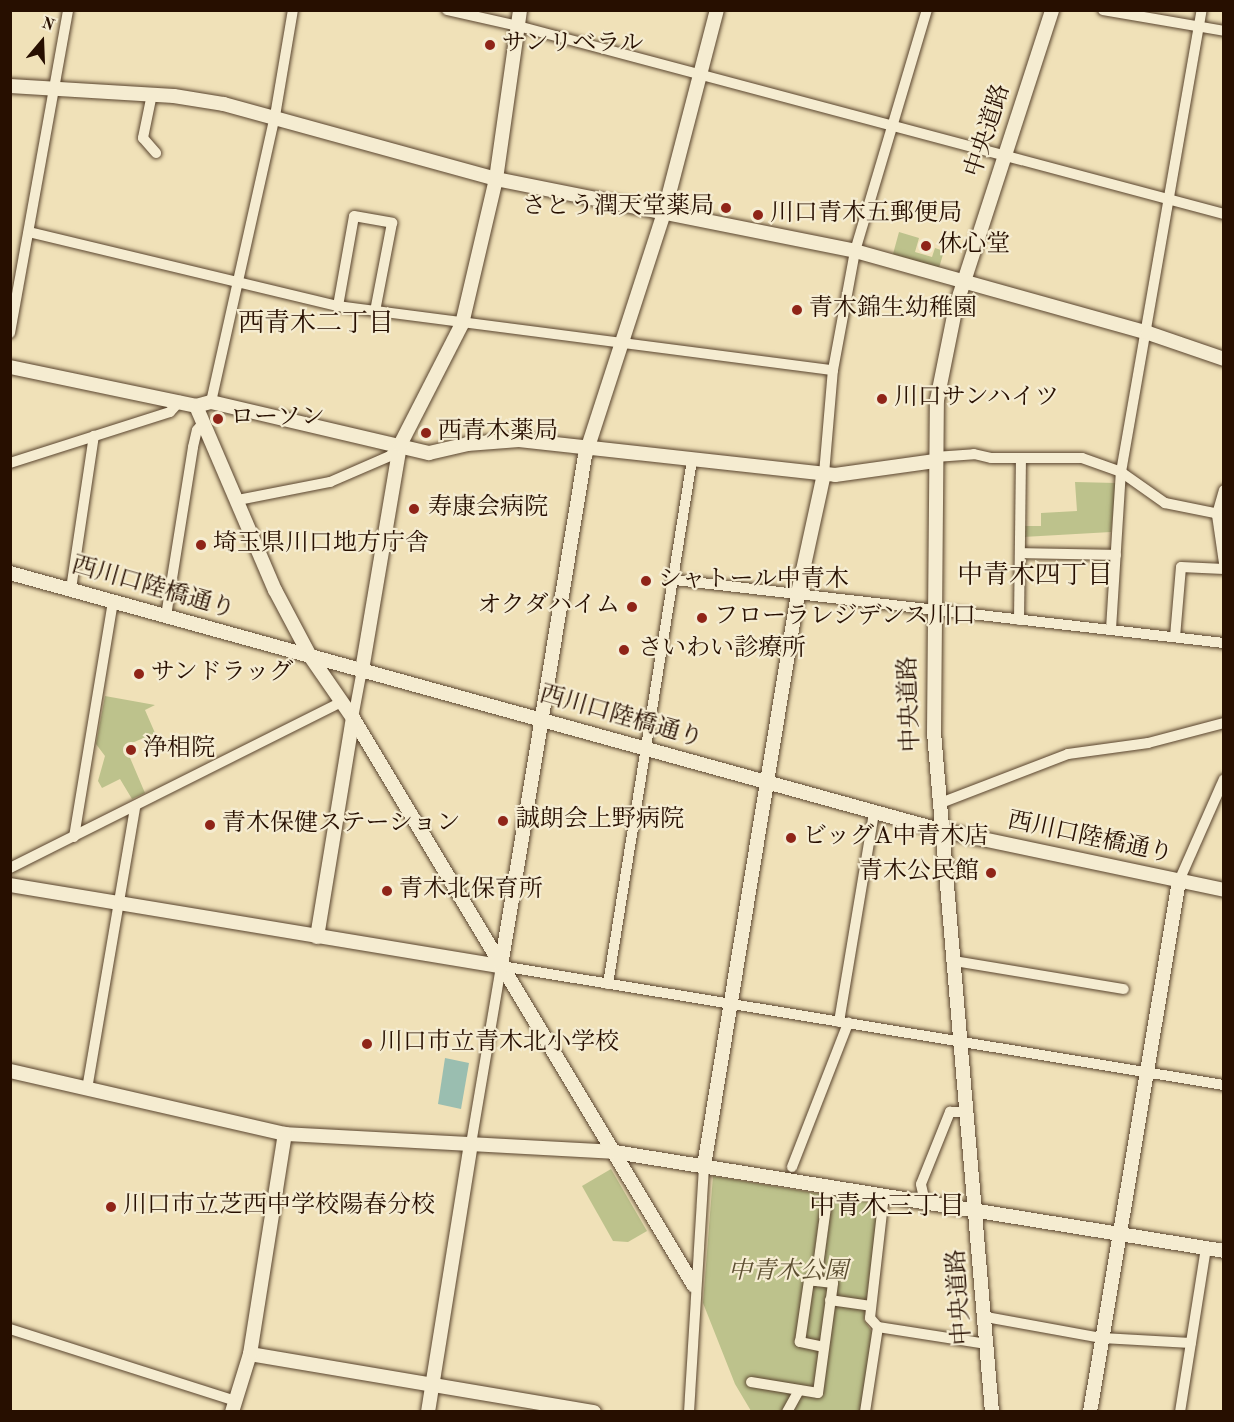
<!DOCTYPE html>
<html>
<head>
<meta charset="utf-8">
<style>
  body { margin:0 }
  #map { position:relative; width:1234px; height:1422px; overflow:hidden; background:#f0e1b8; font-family:"Old Standard TT","Noto Serif JP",serif }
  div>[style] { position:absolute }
  .green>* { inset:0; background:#bdc28c }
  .water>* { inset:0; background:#9abeb0 }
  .roads { filter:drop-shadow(0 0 2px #59442e) drop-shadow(0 0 2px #59442e) }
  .street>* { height:10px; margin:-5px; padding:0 5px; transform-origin:5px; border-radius:5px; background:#f5ecd1 }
  .secondary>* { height:14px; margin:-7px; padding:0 7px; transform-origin:7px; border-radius:7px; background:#f5ecd1 }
  .dots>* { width:16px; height:16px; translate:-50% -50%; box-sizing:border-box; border:3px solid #f5ecd1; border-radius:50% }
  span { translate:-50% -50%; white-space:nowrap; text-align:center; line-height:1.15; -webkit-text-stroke:4.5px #f5ecd1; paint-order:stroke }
  .poi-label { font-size:24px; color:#270f00 }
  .left { translate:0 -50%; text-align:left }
  .right { translate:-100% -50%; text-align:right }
  .street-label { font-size:24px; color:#270f00 }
  .park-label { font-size:24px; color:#5c4e31; font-style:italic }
  .neighbourhood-label { font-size:26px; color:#270f00 }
  .frame { position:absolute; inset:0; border:12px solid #270f00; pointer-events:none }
  .north { position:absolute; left:12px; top:12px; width:60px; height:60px; -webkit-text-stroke:4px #f5ecd1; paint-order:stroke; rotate:19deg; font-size:16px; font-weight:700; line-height:24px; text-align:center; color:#270f00 }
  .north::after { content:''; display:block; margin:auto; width:21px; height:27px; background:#270f00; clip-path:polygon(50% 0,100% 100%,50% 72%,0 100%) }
</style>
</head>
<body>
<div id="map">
  <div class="green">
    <div style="clip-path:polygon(899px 232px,919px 238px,915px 252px,932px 257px,935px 248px,944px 251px,939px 268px,893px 254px)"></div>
    <div style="clip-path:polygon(1075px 482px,1116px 483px,1111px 532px,1023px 537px,1023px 526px,1041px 526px,1041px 513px,1077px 511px)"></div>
    <div style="clip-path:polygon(105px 696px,155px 705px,145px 710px,155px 733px,125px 746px,145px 793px,132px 799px,120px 779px,102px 788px,98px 781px,105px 756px,96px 744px)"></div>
    <div style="clip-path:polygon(611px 1169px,647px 1231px,628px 1242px,613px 1241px,582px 1186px)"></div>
    <div style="clip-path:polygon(713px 1176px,875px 1203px,878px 1208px,864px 1320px,872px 1332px,861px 1411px,751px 1411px,735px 1384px,703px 1303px)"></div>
  </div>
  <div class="water">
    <div style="clip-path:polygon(445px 1058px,469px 1063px,461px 1109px,438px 1104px)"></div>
  </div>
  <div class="roads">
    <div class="street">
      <div style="left:447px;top:10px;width:73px;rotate:12.7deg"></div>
      <div style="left:518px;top:26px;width:731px;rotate:14.91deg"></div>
      <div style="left:1103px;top:10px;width:123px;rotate:9.8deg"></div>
      <div style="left:152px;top:94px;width:45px;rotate:101.6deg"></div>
      <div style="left:143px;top:138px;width:20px;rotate:49deg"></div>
      <div style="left:29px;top:232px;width:318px;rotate:13.5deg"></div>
      <div style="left:338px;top:306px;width:499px;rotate:7.4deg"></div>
      <div style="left:338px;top:306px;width:91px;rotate:-79.9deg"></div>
      <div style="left:354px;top:216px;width:39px;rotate:10deg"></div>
      <div style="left:392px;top:223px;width:90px;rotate:100.9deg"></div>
      <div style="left:10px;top:333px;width:328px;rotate:-79.8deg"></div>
      <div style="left:211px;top:402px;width:293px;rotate:-77.4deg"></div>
      <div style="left:275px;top:116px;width:108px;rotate:-80.4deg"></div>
      <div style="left:935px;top:457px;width:39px;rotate:-4deg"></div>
      <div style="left:974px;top:454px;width:17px;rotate:13deg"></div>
      <div style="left:991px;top:458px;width:91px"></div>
      <div style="left:1082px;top:458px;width:41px;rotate:19.7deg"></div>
      <div style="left:1121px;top:472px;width:54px;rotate:35.2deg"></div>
      <div style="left:1165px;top:503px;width:60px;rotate:11.5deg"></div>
      <div style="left:10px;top:463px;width:168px;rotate:-17.7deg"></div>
      <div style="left:170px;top:412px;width:15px;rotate:-48deg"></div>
      <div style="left:824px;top:474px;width:104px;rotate:-85.1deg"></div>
      <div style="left:833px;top:370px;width:121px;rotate:-79.5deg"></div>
      <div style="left:855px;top:251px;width:252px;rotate:-73.4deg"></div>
      <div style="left:1224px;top:490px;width:26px;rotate:106deg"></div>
      <div style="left:1217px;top:515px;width:49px;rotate:81.7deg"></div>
      <div style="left:238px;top:500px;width:94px;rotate:-11.1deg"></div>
      <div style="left:330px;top:482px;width:65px;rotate:-23.4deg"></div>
      <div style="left:390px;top:456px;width:15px;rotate:-48deg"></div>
      <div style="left:1020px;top:553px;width:96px;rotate:1.2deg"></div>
      <div style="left:675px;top:580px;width:553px;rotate:6.55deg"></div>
      <div style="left:71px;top:589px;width:155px;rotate:-81.5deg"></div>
      <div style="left:166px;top:616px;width:171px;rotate:-80.9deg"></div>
      <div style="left:193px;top:447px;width:17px;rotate:-77deg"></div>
      <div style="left:197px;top:430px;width:9px;rotate:-49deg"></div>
      <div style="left:1019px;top:620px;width:161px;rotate:-89.3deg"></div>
      <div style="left:1111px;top:629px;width:157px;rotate:-86.4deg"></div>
      <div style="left:1121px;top:472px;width:469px;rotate:-80.1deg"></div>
      <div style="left:1175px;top:637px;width:70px;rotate:-85.1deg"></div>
      <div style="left:1181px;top:567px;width:43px;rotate:2.7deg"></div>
      <div style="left:353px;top:718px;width:49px;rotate:-79.4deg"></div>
      <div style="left:938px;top:804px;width:139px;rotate:-21deg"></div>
      <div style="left:1068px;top:754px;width:81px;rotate:-7.8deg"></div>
      <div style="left:1148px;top:743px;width:79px;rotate:-14.7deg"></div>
      <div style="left:74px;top:837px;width:239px;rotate:-80.6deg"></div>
      <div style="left:10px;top:868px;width:371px;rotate:-26.6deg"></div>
      <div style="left:1179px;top:881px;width:111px;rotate:-66.2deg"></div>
      <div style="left:954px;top:961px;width:172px;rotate:9.4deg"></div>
      <div style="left:608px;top:984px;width:531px;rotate:-80.89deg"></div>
      <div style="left:839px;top:1022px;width:213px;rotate:-80.5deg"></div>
      <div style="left:87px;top:1089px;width:286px;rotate:-80.3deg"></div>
      <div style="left:471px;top:1144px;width:181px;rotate:-80.4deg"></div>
      <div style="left:501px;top:966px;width:733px;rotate:9.35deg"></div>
      <div style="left:792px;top:1167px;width:155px;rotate:-68.7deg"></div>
      <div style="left:925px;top:1202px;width:18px;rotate:-103deg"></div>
      <div style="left:921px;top:1184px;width:78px;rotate:-68.1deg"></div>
      <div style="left:950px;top:1112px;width:18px"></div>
      <div style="left:830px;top:1300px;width:41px;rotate:8.3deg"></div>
      <div style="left:986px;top:1317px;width:118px;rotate:10.3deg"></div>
      <div style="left:1102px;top:1338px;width:89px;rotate:3.2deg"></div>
      <div style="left:878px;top:1327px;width:110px;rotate:8.9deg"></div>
      <div style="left:10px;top:1329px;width:236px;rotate:17.7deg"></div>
      <div style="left:824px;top:1347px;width:25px;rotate:-168deg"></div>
      <div style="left:800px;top:1342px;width:63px;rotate:-81.7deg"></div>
      <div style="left:809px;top:1280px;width:7px;rotate:8deg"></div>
      <div style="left:816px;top:1281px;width:97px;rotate:-82.3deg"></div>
      <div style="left:751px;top:1382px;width:68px;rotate:9.3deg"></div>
      <div style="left:818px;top:1393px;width:111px;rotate:-82.2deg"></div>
      <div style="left:833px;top:1283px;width:17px;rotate:-173deg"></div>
      <div style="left:689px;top:1412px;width:246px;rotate:-86.5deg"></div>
      <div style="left:787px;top:1412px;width:25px;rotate:-61deg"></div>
      <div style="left:865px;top:1412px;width:86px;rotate:-81.3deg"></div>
      <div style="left:878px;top:1327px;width:12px;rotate:-132deg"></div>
      <div style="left:870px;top:1318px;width:124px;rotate:-83.5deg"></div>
      <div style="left:1180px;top:1412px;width:166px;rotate:-81deg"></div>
    </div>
    <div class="secondary">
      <div style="left:10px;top:86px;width:164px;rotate:3.5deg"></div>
      <div style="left:174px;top:96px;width:51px;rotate:9.1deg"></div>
      <div style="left:224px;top:104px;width:282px;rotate:15.4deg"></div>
      <div style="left:496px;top:179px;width:366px;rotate:11.3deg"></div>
      <div style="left:855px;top:251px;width:304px;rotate:15.6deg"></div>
      <div style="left:1148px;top:333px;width:80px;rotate:18.9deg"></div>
      <div style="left:10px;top:367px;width:190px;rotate:11.8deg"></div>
      <div style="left:196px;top:406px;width:16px;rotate:-15deg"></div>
      <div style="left:211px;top:402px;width:224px;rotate:13.2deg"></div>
      <div style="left:429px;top:453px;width:39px;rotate:-13deg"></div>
      <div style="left:467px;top:444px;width:52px;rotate:-4.4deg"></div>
      <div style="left:519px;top:440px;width:318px;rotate:6.3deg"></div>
      <div style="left:835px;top:475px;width:101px;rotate:-8deg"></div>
      <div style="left:196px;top:406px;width:200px;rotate:66.8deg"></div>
      <div style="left:275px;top:590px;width:75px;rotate:62.1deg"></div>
      <div style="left:310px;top:656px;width:75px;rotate:55.3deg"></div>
      <div style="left:353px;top:718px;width:662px;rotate:59.02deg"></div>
      <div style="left:10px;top:573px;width:965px;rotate:15.45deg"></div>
      <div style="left:940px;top:830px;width:290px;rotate:11.9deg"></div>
      <div style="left:362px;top:670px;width:228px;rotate:-80.4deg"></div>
      <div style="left:400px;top:445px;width:136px;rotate:-62.9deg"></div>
      <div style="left:462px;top:324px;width:149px;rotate:-76.8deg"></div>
      <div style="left:496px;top:179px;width:171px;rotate:-81.9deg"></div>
      <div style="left:10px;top:885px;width:498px;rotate:9.4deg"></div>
      <div style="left:501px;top:966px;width:517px;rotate:-80.65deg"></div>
      <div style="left:585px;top:456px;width:256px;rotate:-72deg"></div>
      <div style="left:664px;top:213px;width:210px;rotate:-75.4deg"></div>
      <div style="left:317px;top:937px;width:222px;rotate:-80.7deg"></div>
      <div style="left:10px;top:1071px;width:282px;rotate:12.9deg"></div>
      <div style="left:285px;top:1134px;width:330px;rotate:3.1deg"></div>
      <div style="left:615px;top:1152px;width:617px;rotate:9.23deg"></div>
      <div style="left:704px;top:1166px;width:581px;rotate:-80.68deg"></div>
      <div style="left:798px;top:593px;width:122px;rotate:-77.7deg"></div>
      <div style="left:250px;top:1354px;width:349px;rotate:9.6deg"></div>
      <div style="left:232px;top:1412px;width:61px;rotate:-72.8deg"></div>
      <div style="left:250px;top:1354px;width:223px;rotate:-81deg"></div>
      <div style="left:428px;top:1412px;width:271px;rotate:-80.9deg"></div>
      <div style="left:992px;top:1412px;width:681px;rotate:-94.88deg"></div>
      <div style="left:934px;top:733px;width:333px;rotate:-89.5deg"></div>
      <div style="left:937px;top:400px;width:96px;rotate:-78.6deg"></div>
      <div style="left:956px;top:306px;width:311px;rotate:-72deg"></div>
      <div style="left:1090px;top:1412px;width:538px;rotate:-80.49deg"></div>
    </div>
  </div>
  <div class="dots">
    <div style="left:490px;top:45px;background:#8f2418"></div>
    <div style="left:726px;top:208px;background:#8f2418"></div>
    <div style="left:758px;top:215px;background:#8f2418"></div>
    <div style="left:926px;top:246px;background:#8f2418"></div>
    <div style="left:797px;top:310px;background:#8f2418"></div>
    <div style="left:882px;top:399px;background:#8f2418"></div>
    <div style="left:218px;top:419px;background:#8f2418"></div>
    <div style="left:426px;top:433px;background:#8f2418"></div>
    <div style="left:414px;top:509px;background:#8f2418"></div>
    <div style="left:201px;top:545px;background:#8f2418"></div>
    <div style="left:646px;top:581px;background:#8f2418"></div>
    <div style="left:632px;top:607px;background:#8f2418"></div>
    <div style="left:702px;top:618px;background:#8f2418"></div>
    <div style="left:624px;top:650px;background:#8f2418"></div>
    <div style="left:139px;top:674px;background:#8f2418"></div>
    <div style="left:131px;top:750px;background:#8f2418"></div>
    <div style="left:503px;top:821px;background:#8f2418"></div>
    <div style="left:210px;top:825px;background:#8f2418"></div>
    <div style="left:791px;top:838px;background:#8f2418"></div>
    <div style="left:991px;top:873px;background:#8f2418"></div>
    <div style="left:387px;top:891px;background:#8f2418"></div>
    <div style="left:367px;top:1044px;background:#8f2418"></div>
    <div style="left:111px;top:1207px;background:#8f2418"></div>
  </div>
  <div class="poi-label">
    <span class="left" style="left:502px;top:45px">サンリベラル</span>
    <span class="right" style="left:714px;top:208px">さとう潤天堂薬局</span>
    <span class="left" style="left:770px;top:215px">川口青木五郵便局</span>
    <span class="left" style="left:938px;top:246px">休心堂</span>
    <span class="left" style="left:809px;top:310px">青木錦生幼稚園</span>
    <span class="left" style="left:894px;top:399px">川口サンハイツ</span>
    <span class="left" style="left:230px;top:419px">ローソン</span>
    <span class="left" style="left:438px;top:433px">西青木薬局</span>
    <span class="left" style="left:428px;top:509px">寿康会病院</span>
    <span class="left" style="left:213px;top:545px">埼玉県川口地方庁舎</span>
    <span class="left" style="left:658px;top:581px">シャトール中青木</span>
    <span class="right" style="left:620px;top:607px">オクダハイム</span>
    <span class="left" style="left:714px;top:618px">フローラレジデンス川口</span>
    <span class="left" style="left:638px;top:650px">さいわい診療所</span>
    <span class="left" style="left:151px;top:674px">サンドラッグ</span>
    <span class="left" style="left:143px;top:750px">浄相院</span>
    <span class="left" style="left:516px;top:821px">誠朗会上野病院</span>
    <span class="left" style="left:222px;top:825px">青木保健ステーション</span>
    <span class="left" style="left:803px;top:838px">ビッグA中青木店</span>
    <span class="right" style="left:979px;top:873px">青木公民館</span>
    <span class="left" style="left:399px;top:891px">青木北保育所</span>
    <span class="left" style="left:379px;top:1044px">川口市立青木北小学校</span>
    <span class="left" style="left:123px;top:1207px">川口市立芝西中学校陽春分校</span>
  </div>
  <div class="street-label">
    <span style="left:989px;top:131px;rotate:-72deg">中央道路</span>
    <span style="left:153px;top:589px;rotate:16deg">西川口陸橋通り</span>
    <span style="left:911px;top:704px;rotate:-92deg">中央道路</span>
    <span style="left:621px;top:718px;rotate:16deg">西川口陸橋通り</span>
    <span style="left:1090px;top:839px;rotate:12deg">西川口陸橋通り</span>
    <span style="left:961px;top:1297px;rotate:-94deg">中央道路</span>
  </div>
  <div class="park-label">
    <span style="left:788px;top:1273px">中青木公園</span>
  </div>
  <div class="neighbourhood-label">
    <span style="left:316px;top:325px">西青木二丁目</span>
    <span style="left:1035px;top:577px">中青木四丁目</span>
    <span style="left:887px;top:1208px">中青木三丁目</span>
  </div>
  <div class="frame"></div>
  <div class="north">N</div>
</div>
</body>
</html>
